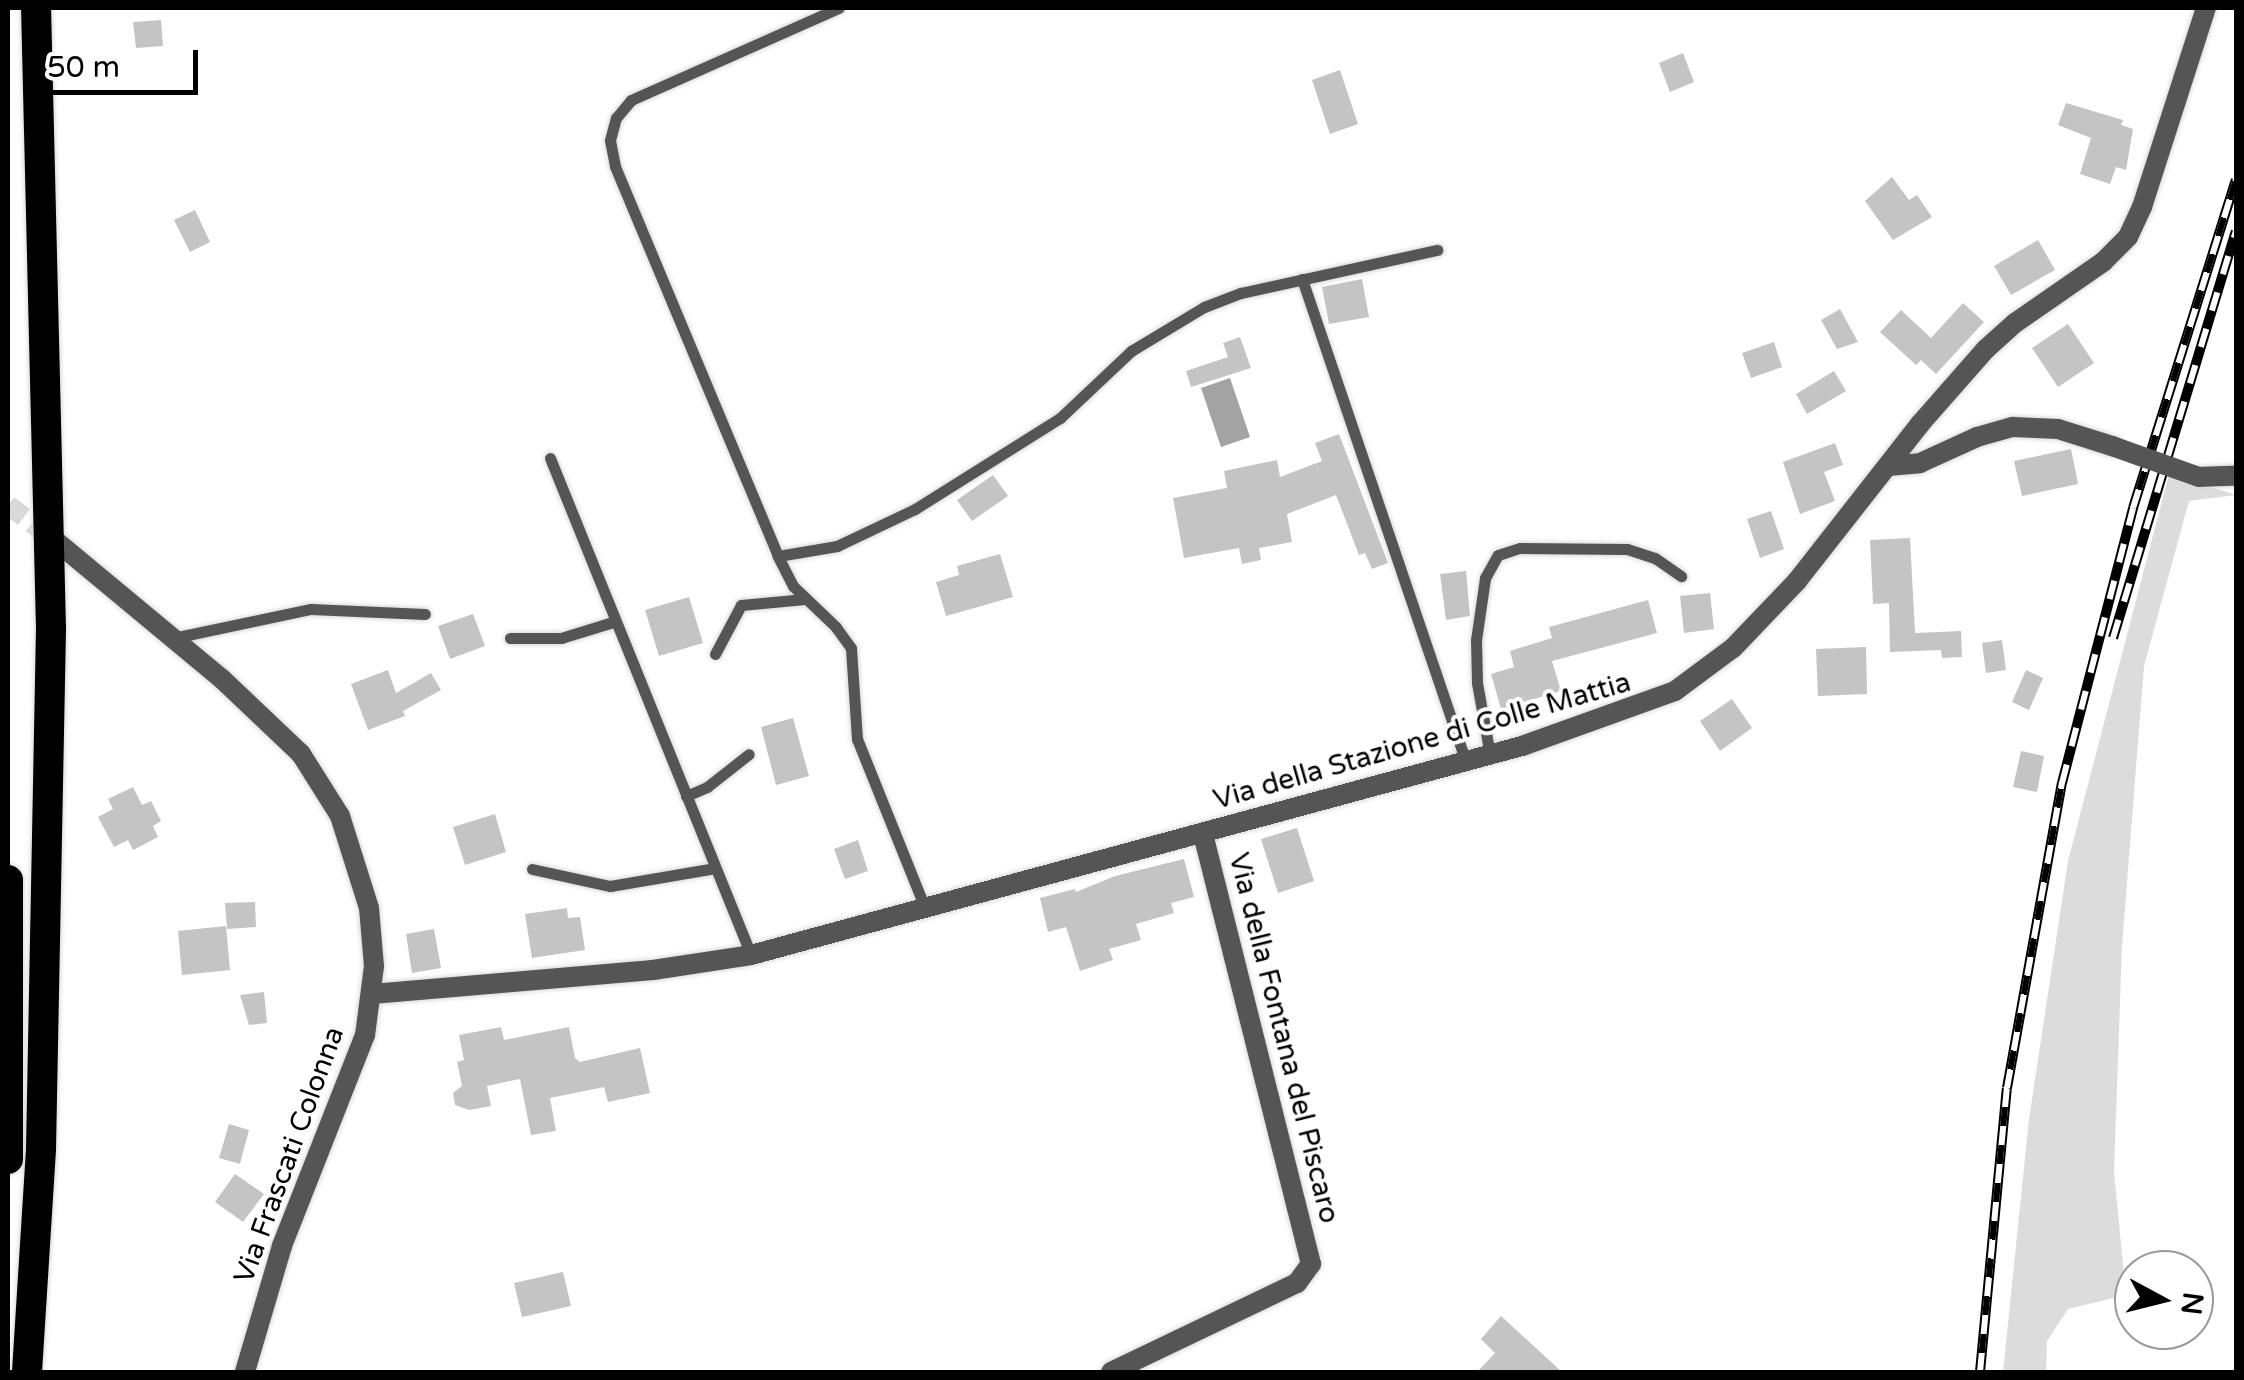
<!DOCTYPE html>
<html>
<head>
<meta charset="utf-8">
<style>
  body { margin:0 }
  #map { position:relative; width:2244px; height:1380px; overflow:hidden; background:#fff; font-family:"Varela Round",sans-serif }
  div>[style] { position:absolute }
  .green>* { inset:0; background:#dcdcdc }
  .water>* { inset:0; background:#a3a3a3 }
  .building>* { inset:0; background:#c4c4c4 }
  .tertiary-tunnel>* { height:20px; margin-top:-10px; transform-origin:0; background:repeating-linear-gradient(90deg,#d9d9d9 0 20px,transparent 0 30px) }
  .roads { filter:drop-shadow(0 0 2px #dbdbdb) drop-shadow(0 0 2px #dbdbdb) }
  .service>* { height:11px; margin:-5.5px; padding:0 5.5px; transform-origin:5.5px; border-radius:5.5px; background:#555 }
  .minor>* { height:20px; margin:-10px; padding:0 10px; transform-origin:10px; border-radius:10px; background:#555 }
  .tertiary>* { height:20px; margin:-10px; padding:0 10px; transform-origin:10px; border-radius:10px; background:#555 }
  .motorway>* { height:30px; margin:-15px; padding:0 15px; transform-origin:15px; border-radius:15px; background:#000 }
  .rail>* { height:10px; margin-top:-5px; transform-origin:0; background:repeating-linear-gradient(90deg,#fff 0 19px,#000 0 38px); box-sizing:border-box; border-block:2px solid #000 }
  .tertiary-bridge>* { height:20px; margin:-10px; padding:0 10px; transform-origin:10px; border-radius:10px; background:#555 }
  span { translate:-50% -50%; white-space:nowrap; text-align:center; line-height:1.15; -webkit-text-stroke:8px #fff; paint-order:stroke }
  .street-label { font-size:28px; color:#000 }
  .frame { position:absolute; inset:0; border:10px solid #000; pointer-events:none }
  .north { position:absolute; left:2114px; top:1250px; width:100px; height:100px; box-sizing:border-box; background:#fff; border:2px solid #999; border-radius:50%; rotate:97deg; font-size:28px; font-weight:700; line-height:40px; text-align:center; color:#000 }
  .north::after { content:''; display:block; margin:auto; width:35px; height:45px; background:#000; clip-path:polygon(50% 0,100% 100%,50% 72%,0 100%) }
  .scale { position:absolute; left:30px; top:50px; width:168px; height:45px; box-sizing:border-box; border:5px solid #000; border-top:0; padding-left:12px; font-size:30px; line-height:35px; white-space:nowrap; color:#000; -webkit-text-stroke:8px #fff; paint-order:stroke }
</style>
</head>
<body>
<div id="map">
  <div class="green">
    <div style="clip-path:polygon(2169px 474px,2236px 495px,2189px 501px,2144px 666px,2122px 946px,2114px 1172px,2126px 1295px,2068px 1309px,2047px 1341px,2046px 1372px,2003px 1372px,2029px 1119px,2068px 861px)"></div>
  </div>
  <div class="water">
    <div style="clip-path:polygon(1230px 378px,1250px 437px,1221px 447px,1201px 388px)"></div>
  </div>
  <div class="building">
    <div style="clip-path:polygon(161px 20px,163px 46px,136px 48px,133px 22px)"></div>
    <div style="clip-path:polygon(1683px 53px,1694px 82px,1670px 92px,1659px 63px)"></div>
    <div style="clip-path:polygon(1340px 70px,1358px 124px,1330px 134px,1312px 80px)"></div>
    <div style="clip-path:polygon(2066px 103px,2123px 120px,2121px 125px,2133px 129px,2126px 170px,2116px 167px,2110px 184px,2080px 174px,2091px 138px,2058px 125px)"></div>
    <div style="clip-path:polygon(1892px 177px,1909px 200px,1917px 195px,1932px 217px,1893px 240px,1865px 201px)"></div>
    <div style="clip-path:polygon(195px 210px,210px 242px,190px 252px,174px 220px)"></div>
    <div style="clip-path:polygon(2038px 240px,2055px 270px,2011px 295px,1994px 266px)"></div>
    <div style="clip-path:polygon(1362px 279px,1369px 317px,1329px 324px,1322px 287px)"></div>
    <div style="clip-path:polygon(1963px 303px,1984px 322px,1936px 374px,1921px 360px,1916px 365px,1880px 332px,1901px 310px,1931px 338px)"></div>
    <div style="clip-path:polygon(1840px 309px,1858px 342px,1837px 349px,1821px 320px)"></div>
    <div style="clip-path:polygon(2068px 324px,2094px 363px,2058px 387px,2032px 348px)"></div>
    <div style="clip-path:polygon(1240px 337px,1251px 368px,1191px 387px,1186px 371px,1228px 357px,1223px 343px)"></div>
    <div style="clip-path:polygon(1774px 342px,1782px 367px,1751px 378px,1742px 353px)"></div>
    <div style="clip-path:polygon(1834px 371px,1846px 391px,1807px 414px,1796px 394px)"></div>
    <div style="clip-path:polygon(1339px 434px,1388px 563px,1372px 569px,1365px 553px,1359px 555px,1336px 495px,1287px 514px,1292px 542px,1259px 548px,1261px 560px,1242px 564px,1239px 548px,1184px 558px,1173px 498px,1227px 488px,1224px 471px,1277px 460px,1280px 477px,1322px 461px,1315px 443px)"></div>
    <div style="clip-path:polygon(1835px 443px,1843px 465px,1824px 472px,1835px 501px,1800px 514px,1783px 462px)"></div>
    <div style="clip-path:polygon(2071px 449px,2078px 484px,2022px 496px,2014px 461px)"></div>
    <div style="clip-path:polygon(993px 475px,1008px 496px,972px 521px,957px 500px)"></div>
    <div style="clip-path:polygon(1771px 511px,1784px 549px,1760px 558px,1747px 519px)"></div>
    <div style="clip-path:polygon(1910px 538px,1915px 633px,1961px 631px,1962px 657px,1942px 658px,1941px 650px,1890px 652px,1889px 603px,1873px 604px,1870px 540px)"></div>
    <div style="clip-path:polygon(1000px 554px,1013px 597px,946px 616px,936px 582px,959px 575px,957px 566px)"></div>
    <div style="clip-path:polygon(1466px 571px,1470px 616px,1446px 620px,1440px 574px)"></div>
    <div style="clip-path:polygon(1710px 593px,1714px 629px,1684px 633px,1680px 596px)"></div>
    <div style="clip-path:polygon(689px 597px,703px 643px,659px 656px,645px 610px)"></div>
    <div style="clip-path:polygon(1648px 600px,1657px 633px,1552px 661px,1561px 691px,1501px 709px,1491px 674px,1514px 667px,1510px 651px,1552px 638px,1549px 627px)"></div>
    <div style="clip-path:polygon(473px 614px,485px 646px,450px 659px,438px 626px)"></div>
    <div style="clip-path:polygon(2002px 640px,2006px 670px,1986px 673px,1982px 643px)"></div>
    <div style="clip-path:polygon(1866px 647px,1867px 694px,1818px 696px,1816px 649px)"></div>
    <div style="clip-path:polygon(388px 670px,396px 693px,431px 673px,441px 690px,403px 711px,405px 716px,368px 730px,351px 684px)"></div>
    <div style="clip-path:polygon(2026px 670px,2043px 678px,2029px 710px,2012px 702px)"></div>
    <div style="clip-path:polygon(1732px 699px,1752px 728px,1720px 751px,1700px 721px)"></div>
    <div style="clip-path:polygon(793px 718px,809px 776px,776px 785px,761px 727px)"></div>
    <div style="clip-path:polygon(2021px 751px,2044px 756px,2037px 792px,2013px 787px)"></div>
    <div style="clip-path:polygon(133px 787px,142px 805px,151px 801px,161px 821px,153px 826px,158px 837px,133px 850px,128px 840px,114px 847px,98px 817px,113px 809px,108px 799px)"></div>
    <div style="clip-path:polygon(495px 814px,506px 852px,465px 865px,453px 827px)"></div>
    <div style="clip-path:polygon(1297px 828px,1314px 881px,1278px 893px,1261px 839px)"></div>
    <div style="clip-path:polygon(858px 840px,868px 871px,845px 879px,834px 849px)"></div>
    <div style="clip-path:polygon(1184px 859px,1194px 897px,1171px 903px,1174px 913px,1136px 924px,1141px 940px,1109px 949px,1113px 960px,1080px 971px,1066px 927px,1048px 932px,1040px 898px,1075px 889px,1076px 892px,1115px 876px)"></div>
    <div style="clip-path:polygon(255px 902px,256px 927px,227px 929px,225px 903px)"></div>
    <div style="clip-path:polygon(567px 908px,568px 918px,580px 917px,585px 950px,532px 958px,525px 914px)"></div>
    <div style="clip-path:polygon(226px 926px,230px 970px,182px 975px,178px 931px)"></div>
    <div style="clip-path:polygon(434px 929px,441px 968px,412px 973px,406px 934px)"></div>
    <div style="clip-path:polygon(264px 992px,267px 1023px,249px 1025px,240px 995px)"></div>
    <div style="clip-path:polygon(501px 1027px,504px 1040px,569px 1027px,575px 1058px,580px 1062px,640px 1048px,650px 1093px,608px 1102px,604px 1087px,550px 1098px,556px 1131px,531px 1135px,520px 1079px,487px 1086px,491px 1106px,469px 1110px,455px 1105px,453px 1093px,462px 1086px,457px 1062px,464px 1060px,459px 1035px)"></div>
    <div style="clip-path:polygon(229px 1124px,249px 1130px,240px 1164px,219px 1158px)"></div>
    <div style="clip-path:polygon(235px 1174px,264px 1194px,243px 1222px,215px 1202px)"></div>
    <div style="clip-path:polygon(563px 1272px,571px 1306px,522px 1317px,514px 1283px)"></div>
    <div style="clip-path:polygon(1501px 1316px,1562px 1372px,1477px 1372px,1495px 1353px,1481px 1339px)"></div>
  </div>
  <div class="tertiary-tunnel">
    <div style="left:8px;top:505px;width:58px;rotate:37.3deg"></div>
  </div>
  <div class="roads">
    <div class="service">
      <div style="left:1302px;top:279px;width:510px;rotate:71.25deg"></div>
      <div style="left:550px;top:458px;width:536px;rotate:67.98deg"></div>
      <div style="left:778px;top:556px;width:423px;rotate:-112.7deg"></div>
      <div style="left:615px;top:166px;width:26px;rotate:-101deg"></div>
      <div style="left:610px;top:140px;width:23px;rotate:-75deg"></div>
      <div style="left:616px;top:118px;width:23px;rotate:-50deg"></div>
      <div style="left:631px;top:100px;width:227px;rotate:-23.9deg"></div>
      <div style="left:173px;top:638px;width:141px;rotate:-11.9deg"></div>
      <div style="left:311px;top:609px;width:114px;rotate:2.5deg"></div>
      <div style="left:510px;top:638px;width:51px"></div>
      <div style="left:561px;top:638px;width:54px;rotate:-17.1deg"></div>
      <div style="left:715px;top:654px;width:55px;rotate:-62deg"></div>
      <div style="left:741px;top:605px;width:64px;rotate:-5.4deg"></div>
      <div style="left:1490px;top:755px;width:73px;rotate:-100.2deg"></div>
      <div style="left:1477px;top:683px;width:43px;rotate:-91.3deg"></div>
      <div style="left:1476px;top:640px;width:63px;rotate:-81.7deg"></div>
      <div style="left:1485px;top:578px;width:26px;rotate:-61deg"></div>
      <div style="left:1498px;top:555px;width:23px;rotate:-18deg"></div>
      <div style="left:1520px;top:548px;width:107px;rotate:0.5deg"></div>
      <div style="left:1627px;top:549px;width:29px;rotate:18deg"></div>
      <div style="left:1655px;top:558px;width:32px;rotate:35deg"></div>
      <div style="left:686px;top:796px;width:23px;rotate:-23deg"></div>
      <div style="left:707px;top:787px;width:53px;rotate:-38.2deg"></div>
      <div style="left:532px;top:869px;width:80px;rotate:12.3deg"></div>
      <div style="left:610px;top:886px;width:107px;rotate:-9.7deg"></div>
      <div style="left:925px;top:908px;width:182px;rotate:-111.9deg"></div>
      <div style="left:857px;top:739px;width:91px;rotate:-93.8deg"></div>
      <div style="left:851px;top:648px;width:26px;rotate:-126deg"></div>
      <div style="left:836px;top:627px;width:59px;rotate:-136.4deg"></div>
      <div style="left:793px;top:586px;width:34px;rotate:-117deg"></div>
      <div style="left:778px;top:556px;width:60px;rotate:-9.6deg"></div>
      <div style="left:837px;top:546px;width:86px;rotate:-25.4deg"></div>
      <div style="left:915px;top:509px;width:171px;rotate:-32.1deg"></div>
      <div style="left:1060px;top:418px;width:98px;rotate:-43.3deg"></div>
      <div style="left:1131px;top:351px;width:85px;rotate:-31.1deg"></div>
      <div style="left:1204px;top:307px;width:40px;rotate:-21deg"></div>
      <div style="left:1241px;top:293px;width:201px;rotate:-12.4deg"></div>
    </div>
    <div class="minor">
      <div style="left:372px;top:994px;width:282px;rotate:-4.9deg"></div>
      <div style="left:653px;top:970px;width:99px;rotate:-8.7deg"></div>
      <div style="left:751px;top:955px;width:799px;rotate:-15.17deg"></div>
      <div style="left:1522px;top:746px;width:163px;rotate:-19.8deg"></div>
      <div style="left:1675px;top:691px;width:72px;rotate:-36.6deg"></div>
      <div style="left:1733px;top:648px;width:93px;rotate:-46.3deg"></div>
      <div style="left:1797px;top:581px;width:199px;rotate:-51.9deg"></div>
      <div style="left:1920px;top:424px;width:100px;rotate:-48.7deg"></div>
      <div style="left:1986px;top:349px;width:39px;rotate:-42deg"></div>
      <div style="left:2015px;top:323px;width:107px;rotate:-34.7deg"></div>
      <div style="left:2103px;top:262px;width:35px;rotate:-45deg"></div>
      <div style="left:2128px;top:237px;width:33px;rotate:-65deg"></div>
      <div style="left:2142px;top:207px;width:209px;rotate:-72.2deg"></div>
      <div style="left:1111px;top:1372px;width:206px;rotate:-25.6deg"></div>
      <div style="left:1297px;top:1283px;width:24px;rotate:-54deg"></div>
      <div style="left:1311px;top:1264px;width:443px;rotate:-104.1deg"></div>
    </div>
    <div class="tertiary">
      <div style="left:1888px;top:466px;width:32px;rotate:-5deg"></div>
      <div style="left:1920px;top:463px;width:63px;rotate:-24.5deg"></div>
      <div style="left:1977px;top:437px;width:37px;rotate:-16deg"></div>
      <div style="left:2013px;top:427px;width:45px;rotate:2.5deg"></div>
      <div style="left:2058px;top:429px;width:57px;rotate:17.5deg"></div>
      <div style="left:2199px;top:477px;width:37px;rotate:-2deg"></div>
      <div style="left:57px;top:542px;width:214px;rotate:39.7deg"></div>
      <div style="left:222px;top:679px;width:109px;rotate:43.5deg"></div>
      <div style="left:301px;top:754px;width:73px;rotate:57.8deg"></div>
      <div style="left:340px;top:816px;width:96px;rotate:72.5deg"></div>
      <div style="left:369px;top:908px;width:58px;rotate:85.1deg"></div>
      <div style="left:374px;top:966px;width:70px;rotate:97.4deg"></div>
      <div style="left:365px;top:1035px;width:227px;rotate:111.5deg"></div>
      <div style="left:282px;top:1246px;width:131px;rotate:106.4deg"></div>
    </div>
    <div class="motorway">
      <div style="left:8px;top:880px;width:279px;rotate:90deg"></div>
      <div style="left:27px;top:1372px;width:223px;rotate:-86.4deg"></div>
      <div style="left:41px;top:1149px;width:520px;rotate:-88.9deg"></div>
      <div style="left:51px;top:629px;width:621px;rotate:-91.38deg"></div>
    </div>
  </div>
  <div class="rail">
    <div style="left:2113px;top:638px;width:425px;rotate:-73.2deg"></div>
    <div style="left:1980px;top:1372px;width:285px;rotate:-84.6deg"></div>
    <div style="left:2007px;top:1088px;width:310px;rotate:-79.8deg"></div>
    <div style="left:2062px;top:783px;width:284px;rotate:-75.5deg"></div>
    <div style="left:2133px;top:508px;width:344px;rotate:-72.6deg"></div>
  </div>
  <div class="tertiary-bridge">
    <div style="left:2112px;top:446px;width:92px;rotate:19.6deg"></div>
  </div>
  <div class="street-label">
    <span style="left:1422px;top:741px;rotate:-16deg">Via della Stazione di Colle Mattia</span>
    <span style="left:1284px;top:1038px;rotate:76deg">Via della Fontana del Piscaro</span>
    <span style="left:289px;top:1155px;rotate:-70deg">Via Frascati Colonna</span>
  </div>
  <div class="frame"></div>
  <div class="north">N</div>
  <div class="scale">50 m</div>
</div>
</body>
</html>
